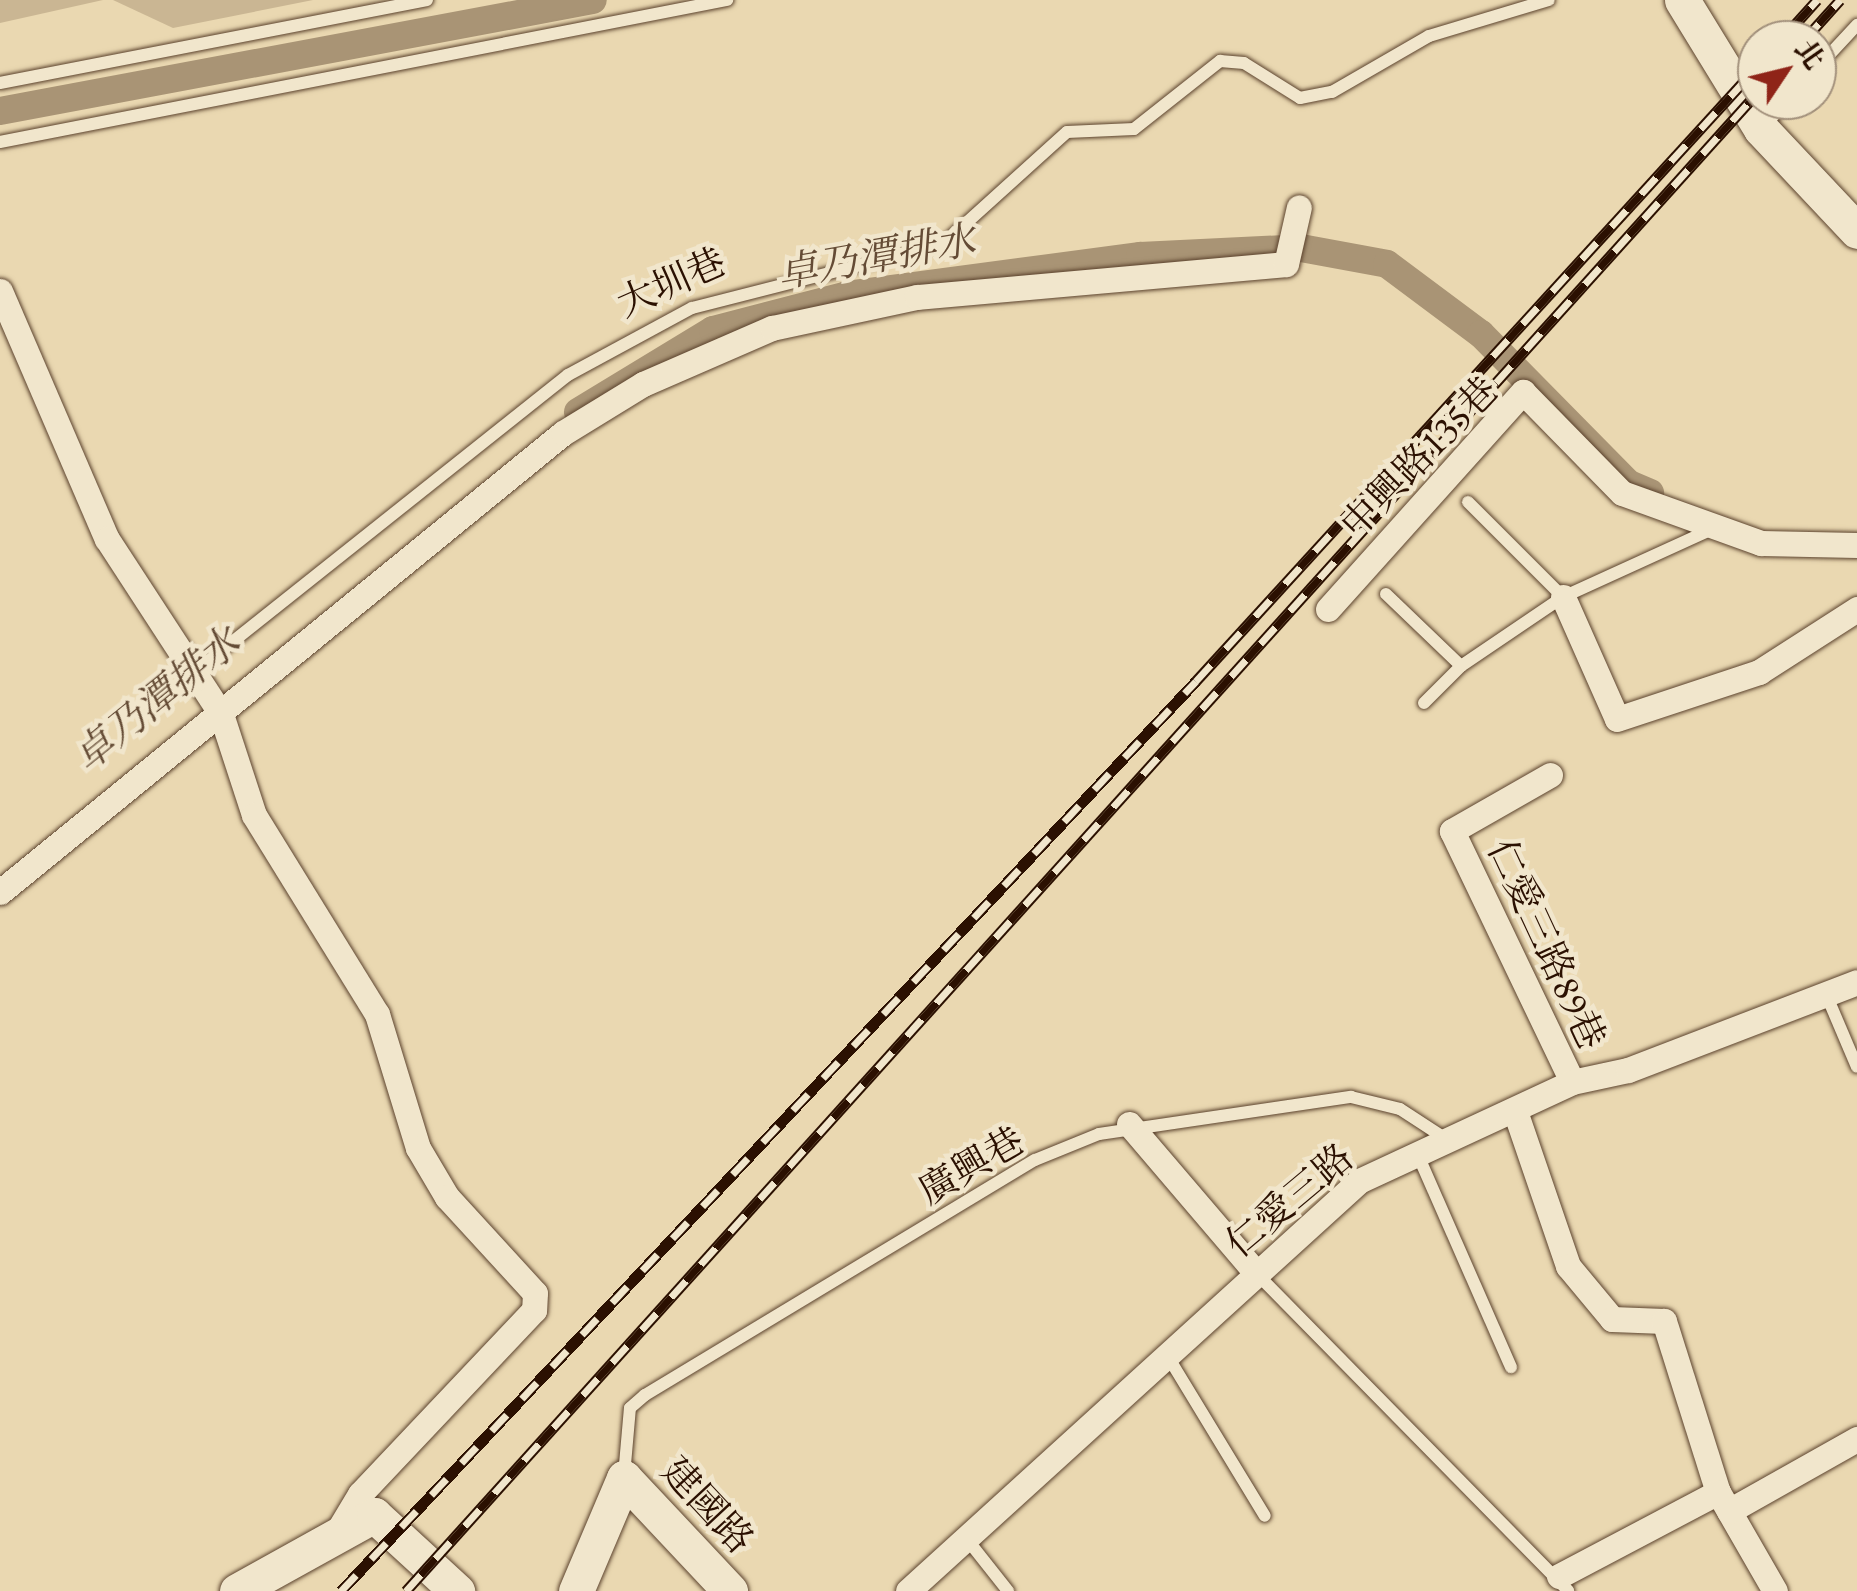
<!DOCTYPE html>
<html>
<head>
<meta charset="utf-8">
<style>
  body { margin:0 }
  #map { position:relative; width:1857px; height:1591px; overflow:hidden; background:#ead8b1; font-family:"EB Garamond","Noto Serif TC",serif }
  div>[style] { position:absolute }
  .green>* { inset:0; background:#cab693 }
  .canal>* { height:28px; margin:-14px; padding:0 14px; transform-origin:14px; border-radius:14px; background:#a99475 }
  .roads { filter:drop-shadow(0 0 2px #5b422d) drop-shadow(0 0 2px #5b422d) }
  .lane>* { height:12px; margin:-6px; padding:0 6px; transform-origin:6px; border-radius:6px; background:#f1e6cc }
  .street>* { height:25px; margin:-12.5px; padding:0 12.5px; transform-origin:12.5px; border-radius:12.5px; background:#f1e6cc }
  .secondary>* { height:35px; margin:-17.5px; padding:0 17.5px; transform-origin:17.5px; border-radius:17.5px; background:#f1e6cc }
  .rail>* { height:11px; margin-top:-5.5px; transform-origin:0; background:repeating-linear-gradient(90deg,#f1e6cc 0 22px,#2b1001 0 44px); box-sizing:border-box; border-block:2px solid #2b1001 }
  span { translate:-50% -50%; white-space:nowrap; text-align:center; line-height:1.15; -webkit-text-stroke:9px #f1e6cc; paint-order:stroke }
  .street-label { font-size:38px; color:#2b1001 }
  .water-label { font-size:40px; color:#644b35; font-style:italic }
  .north { position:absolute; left:1737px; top:20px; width:100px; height:100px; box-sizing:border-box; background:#f1e6cc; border:2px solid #a2907b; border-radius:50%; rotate:55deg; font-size:28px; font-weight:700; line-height:40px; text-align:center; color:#2b1001 }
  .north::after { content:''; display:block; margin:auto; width:35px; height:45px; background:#8f2418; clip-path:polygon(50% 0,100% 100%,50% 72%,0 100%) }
</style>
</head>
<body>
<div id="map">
  <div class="green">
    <div style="clip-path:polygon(0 0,103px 0,0 23px)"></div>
    <div style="clip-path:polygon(113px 0,313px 0,173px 28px)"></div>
  </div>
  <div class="canal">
    <div style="left:0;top:111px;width:603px;rotate:-10.6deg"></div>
    <div style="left:578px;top:412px;width:158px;rotate:-31.3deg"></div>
    <div style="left:713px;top:330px;width:138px;rotate:-14.6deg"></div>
    <div style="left:847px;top:295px;width:296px;rotate:-7.6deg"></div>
    <div style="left:1140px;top:256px;width:161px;rotate:-2.8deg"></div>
    <div style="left:1301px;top:248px;width:87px;rotate:10.5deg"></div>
    <div style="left:1387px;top:264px;width:117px;rotate:36.7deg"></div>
    <div style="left:1481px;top:334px;width:211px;rotate:45.4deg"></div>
    <div style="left:1629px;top:484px;width:23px;rotate:23deg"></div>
  </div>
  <div class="roads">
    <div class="lane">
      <div style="left:1817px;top:68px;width:59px;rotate:-47.1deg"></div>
      <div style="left:0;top:83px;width:435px;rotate:-11deg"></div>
      <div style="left:1763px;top:127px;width:37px;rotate:-47deg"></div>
      <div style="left:0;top:142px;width:741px;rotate:-11.05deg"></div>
      <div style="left:1468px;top:502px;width:134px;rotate:45deg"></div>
      <div style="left:1386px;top:594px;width:104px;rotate:43.8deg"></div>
      <div style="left:192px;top:674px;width:480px;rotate:-38.5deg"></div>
      <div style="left:568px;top:375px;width:141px;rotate:-28.4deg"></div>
      <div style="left:692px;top:308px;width:259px;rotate:-14.3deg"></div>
      <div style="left:943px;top:244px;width:167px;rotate:-42.1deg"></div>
      <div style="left:1067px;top:132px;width:67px;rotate:-2.6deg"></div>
      <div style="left:1134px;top:129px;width:110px;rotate:-38.3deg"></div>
      <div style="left:1220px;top:61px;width:24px;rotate:5deg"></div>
      <div style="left:1244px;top:63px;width:66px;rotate:32deg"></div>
      <div style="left:1300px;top:98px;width:33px;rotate:-11deg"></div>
      <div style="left:1332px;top:92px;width:112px;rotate:-30deg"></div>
      <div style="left:1429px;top:36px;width:125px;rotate:-16.7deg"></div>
      <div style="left:1424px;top:703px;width:52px;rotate:-45deg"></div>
      <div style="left:1461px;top:666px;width:123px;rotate:-34.1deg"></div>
      <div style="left:1563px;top:597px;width:164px;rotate:-24.5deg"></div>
      <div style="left:1826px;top:994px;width:79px;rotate:67deg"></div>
      <div style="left:1417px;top:1153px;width:234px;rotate:66.3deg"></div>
      <div style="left:1257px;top:1274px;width:444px;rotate:45.5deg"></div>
      <div style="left:1167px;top:1355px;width:188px;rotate:58.7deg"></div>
      <div style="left:624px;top:1476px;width:68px;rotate:-85deg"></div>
      <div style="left:630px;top:1408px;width:20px;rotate:-41deg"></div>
      <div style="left:645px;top:1395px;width:455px;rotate:-31.1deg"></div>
      <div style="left:1035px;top:1160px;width:69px;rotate:-22.1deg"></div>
      <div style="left:1099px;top:1134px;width:255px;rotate:-8.4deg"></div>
      <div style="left:1351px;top:1097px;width:50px;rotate:13.8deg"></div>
      <div style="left:1400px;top:1109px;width:55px;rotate:33.1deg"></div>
      <div style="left:966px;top:1538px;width:68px;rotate:51.6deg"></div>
    </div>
    <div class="street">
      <div style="left:0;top:291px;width:270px;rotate:66.7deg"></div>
      <div style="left:107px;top:539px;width:209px;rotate:56.9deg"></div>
      <div style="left:221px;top:714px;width:106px;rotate:71.9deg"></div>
      <div style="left:254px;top:815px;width:234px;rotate:58.3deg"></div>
      <div style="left:377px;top:1014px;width:140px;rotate:73deg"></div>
      <div style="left:418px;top:1148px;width:57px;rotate:59.4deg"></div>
      <div style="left:447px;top:1197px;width:130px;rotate:47.5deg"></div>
      <div style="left:535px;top:1293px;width:17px;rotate:93deg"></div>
      <div style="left:534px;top:1310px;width:253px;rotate:133.4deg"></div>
      <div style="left:360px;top:1494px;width:37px;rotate:121deg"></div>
      <div style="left:1563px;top:597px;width:133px;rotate:66.1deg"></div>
      <div style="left:1617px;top:719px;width:150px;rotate:-18.3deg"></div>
      <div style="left:1759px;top:672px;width:117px;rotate:-32.7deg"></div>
      <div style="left:1328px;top:609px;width:292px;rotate:-48.1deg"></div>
      <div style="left:1523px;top:392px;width:141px;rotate:45.6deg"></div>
      <div style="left:1622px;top:493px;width:148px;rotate:19.8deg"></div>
      <div style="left:1761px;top:543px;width:96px;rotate:1.2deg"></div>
      <div style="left:1550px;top:775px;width:113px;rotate:150.3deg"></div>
      <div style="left:1452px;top:831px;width:278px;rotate:64.4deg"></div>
      <div style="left:0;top:892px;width:726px;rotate:-39.19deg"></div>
      <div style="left:563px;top:433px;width:94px;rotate:-31.5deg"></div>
      <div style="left:643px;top:384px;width:141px;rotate:-23.5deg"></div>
      <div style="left:772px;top:328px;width:148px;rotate:-12.1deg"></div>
      <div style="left:917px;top:297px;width:370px;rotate:-5.1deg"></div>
      <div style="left:1286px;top:264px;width:58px;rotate:-77.2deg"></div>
      <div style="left:1515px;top:1111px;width:164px;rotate:71.1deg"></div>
      <div style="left:1568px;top:1266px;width:69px;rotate:50.3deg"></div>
      <div style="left:1612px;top:1319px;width:52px;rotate:2.2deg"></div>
      <div style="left:1664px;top:1321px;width:179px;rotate:72.5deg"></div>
      <div style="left:1718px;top:1492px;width:114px;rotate:60.1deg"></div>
      <div style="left:1129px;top:1124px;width:197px;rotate:49.5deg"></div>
      <div style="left:1729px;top:1511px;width:147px;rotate:-29.4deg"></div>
      <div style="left:1559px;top:1576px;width:180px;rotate:-27.8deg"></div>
      <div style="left:908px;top:1591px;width:610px;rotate:-42.27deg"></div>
      <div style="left:1359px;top:1181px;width:235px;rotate:-24.9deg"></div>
      <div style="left:1572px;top:1082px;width:57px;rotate:-12.1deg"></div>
      <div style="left:1628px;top:1070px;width:245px;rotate:-21deg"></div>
    </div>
    <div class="secondary">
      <div style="left:1682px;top:0;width:151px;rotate:58.5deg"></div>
      <div style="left:1761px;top:129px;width:140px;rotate:46.7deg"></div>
      <div style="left:237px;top:1591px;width:157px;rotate:-29deg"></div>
      <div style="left:374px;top:1515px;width:113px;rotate:42.5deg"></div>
      <div style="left:576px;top:1591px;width:123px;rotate:-67deg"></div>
      <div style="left:624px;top:1478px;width:155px;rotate:46.8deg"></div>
    </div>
  </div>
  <div class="rail">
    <div style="left:1781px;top:40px;width:54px;rotate:-48deg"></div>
    <div style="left:1804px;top:40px;width:54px;rotate:-48deg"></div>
    <div style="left:341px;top:1591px;width:1249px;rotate:-46.78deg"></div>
    <div style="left:1196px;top:681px;width:832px;rotate:-47.58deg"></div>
    <div style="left:406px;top:1591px;width:2017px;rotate:-47.95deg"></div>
  </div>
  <div class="street-label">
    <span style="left:671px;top:282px;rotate:-24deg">大圳巷</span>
    <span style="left:1419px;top:457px;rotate:-46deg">中興路135巷</span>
    <span style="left:1547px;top:944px;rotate:65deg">仁愛三路89巷</span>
    <span style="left:971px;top:1165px;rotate:-30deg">廣興巷</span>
    <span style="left:1289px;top:1200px;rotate:-40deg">仁愛三路</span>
    <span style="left:708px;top:1505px;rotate:47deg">建國路</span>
  </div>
  <div class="water-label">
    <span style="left:876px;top:256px;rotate:-10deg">卓乃潭排水</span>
    <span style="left:156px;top:699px;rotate:-39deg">卓乃潭排水</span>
  </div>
  <div class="north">北</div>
</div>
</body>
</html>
